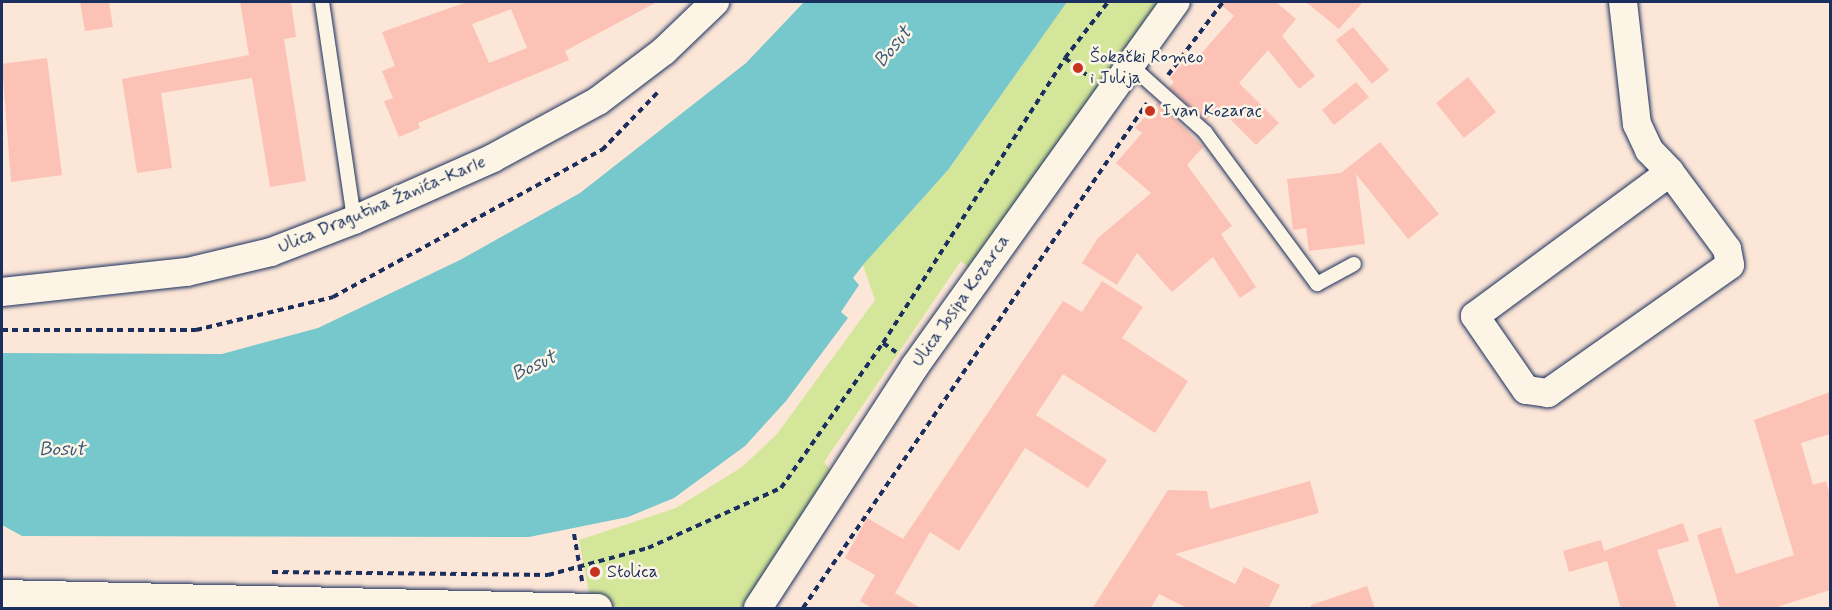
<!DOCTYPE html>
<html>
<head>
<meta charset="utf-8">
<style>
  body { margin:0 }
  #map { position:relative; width:1832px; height:610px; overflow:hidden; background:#fce6d7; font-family:Mynerve,sans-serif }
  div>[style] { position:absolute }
  .green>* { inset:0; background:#d4e69a }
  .water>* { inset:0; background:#76c8cd }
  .building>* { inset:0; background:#fcc2b5 }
  .path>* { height:4px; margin-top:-2px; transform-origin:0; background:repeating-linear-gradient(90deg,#1b2f5e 0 6px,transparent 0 10.5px) }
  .roads { filter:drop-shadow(0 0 2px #1b2f5e) drop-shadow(0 0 2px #1b2f5e) }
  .service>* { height:14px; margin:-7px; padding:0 7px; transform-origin:7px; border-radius:7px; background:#fcf5e5 }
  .minor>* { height:28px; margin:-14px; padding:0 14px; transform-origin:14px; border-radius:14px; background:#fcf5e5 }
  .dots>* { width:16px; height:16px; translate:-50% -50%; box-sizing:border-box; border:3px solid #fcf5e5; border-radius:50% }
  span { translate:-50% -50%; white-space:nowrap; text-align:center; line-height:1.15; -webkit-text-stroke:5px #fcf5e5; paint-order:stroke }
  .poi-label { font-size:18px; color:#1b2f5e }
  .left { translate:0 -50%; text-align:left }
  .street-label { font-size:18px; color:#1b2f5e }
  .water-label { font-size:20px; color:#32557a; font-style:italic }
  .frame { position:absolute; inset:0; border:3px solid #1b2f5e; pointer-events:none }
</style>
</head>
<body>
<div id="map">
  <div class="green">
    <div style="clip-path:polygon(1067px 2px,1163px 2px,972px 271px,961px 261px,824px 462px,834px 475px,745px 608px,620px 608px,590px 598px,579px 540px,676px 508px,742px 467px,777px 434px,875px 300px,863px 265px,948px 170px)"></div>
  </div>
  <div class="water">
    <div style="clip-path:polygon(804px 2px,1067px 2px,948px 170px,863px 265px,853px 278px,859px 285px,841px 312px,848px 318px,786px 401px,745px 446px,674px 498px,628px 517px,529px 537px,22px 536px,2px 525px,2px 353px,222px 354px,318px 328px,460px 260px,580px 193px,746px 63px)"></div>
  </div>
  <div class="building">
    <div style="clip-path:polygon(80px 2px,109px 2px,113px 27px,85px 31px)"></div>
    <div style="clip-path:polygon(240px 2px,291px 2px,296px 37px,284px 39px,306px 181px,270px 187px,252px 78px,161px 93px,172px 168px,137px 173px,122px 79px,249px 55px)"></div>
    <div style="clip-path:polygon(evenodd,467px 2px,657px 2px,565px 51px,569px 60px,418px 123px,420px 128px,399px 137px,384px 101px,393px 98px,382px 71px,395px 66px,382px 32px,467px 2px,511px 9px,527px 48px,489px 63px,472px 24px,511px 9px)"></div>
    <div style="clip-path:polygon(1218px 2px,1276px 2px,1296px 19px,1282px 36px,1315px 76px,1299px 89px,1268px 50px,1239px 83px,1279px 123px,1256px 145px,1218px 107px,1206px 121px,1169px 88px,1174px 82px,1170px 78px,1187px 58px,1193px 63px,1234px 16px)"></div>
    <div style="clip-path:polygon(1306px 2px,1363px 2px,1339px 29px)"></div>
    <div style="clip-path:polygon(1353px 27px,1389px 70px,1372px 84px,1336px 40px)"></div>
    <div style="clip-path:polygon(47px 58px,62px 175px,11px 182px,2px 64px)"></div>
    <div style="clip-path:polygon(1468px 77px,1496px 112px,1464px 138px,1436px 103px)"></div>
    <div style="clip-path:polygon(1356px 82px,1369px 97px,1334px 125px,1322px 110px)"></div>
    <div style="clip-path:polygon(1158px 102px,1203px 147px,1187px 165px,1232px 226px,1221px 234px,1256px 287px,1240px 298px,1213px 257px,1172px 292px,1137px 253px,1117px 285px,1082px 263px,1098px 238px,1151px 193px,1116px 163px,1142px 133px,1135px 128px)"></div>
    <div style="clip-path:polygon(1380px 142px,1439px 214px,1408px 239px,1356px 174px,1365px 244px,1309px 251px,1306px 228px,1293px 230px,1287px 179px,1341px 173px)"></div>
    <div style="clip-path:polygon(1102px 281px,1143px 307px,1122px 338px,1188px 381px,1155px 433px,1063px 374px,1036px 415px,1107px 460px,1088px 488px,1025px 448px,959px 551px,930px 532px,895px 593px,922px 609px,874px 609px,860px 601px,875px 575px,845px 558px,867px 518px,903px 539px,1063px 301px,1082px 312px)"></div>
    <div style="clip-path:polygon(1830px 392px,1830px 434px,1801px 443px,1813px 485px,1826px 481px,1830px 495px,1830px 590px,1771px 609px,1720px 609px,1697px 535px,1721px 527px,1736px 574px,1794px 555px,1754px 420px)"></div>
    <div style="clip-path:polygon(1310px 481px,1319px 513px,1175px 554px,1235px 584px,1244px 567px,1280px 585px,1268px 609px,1189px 609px,1159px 594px,1150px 609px,1092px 609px,1168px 490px,1207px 491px,1210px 509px)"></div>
    <div style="clip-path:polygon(1683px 523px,1689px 541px,1657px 550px,1677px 609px,1621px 609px,1607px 561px,1569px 572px,1563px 551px,1601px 540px,1604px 551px)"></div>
    <div style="clip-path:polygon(1367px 586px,1375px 609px,1311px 609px,1311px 605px)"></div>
  </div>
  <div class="path">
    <div style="left:1065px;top:58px;width:34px;rotate:38deg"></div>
    <div style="left:1074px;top:65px;width:11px;rotate:38deg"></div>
    <div style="left:1168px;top:75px;width:91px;rotate:-53deg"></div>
    <div style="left:2px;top:330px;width:194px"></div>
    <div style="left:196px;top:330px;width:141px;rotate:-13.5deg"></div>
    <div style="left:333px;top:297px;width:307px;rotate:-28.7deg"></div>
    <div style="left:602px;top:150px;width:83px;rotate:-46deg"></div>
    <div style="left:883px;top:343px;width:338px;rotate:-57.4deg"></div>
    <div style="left:1065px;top:58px;width:71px;rotate:-52.5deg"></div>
    <div style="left:574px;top:534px;width:48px;rotate:80.3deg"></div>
    <div style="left:272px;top:572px;width:276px;rotate:0.6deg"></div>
    <div style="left:548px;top:575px;width:104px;rotate:-15.1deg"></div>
    <div style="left:648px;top:548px;width:146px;rotate:-24.3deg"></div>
    <div style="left:781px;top:488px;width:177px;rotate:-54.9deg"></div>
    <div style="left:883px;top:343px;width:16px;rotate:35deg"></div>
    <div style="left:803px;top:608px;width:611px;rotate:-55.74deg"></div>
  </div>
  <div class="roads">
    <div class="service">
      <div style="left:322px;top:2px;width:220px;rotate:81.6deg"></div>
      <div style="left:1129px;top:64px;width:102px;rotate:41.8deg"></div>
      <div style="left:1205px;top:132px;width:189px;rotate:53.6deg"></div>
      <div style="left:1317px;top:284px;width:42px;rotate:-28.4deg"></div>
    </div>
    <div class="minor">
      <div style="left:1623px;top:2px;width:123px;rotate:83.5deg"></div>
      <div style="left:1637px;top:124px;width:29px;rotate:65deg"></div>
      <div style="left:1649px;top:150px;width:30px;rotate:46deg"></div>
      <div style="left:1670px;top:172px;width:96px;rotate:53.5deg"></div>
      <div style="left:1727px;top:249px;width:16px;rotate:79deg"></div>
      <div style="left:1730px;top:265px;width:223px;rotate:144.9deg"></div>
      <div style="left:1548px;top:393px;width:22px;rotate:-172deg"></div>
      <div style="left:1526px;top:390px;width:90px;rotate:-124.6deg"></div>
      <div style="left:1475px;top:316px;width:242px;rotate:-36.4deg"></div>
      <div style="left:2px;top:292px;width:186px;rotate:-6.2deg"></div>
      <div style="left:187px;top:272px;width:86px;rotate:-13.4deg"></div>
      <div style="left:271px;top:252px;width:89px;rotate:-21.1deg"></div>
      <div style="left:354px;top:220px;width:152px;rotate:-24deg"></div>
      <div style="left:493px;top:158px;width:119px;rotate:-28.5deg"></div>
      <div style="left:598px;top:101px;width:83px;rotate:-37.1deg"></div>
      <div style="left:664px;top:51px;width:71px;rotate:-43.9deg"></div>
      <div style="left:2px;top:594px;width:596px;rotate:1.35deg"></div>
      <div style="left:758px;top:608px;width:288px;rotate:-57deg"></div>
      <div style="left:915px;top:366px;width:448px;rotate:-54.4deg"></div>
    </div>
  </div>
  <div class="dots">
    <div style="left:1078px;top:68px;background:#c8321e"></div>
    <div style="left:1150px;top:111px;background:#c8321e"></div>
    <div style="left:595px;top:572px;background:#c8321e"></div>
  </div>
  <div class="poi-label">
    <span class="left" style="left:1090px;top:68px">Šokački Romeo<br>i Julija</span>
    <span class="left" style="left:1162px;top:111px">Ivan Kozarac</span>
    <span class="left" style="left:607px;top:572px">Stolica</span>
  </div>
  <div class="street-label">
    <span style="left:382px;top:205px;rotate:-23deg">Ulica Dragutina Žanića-Karle</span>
    <span style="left:961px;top:301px;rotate:-55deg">Ulica Josipa Kozarca</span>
  </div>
  <div class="water-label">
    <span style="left:893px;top:47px;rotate:-50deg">Bosut</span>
    <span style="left:534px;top:366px;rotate:-25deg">Bosut</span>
    <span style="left:62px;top:449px">Bosut</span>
  </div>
  <div class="frame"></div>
</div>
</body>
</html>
